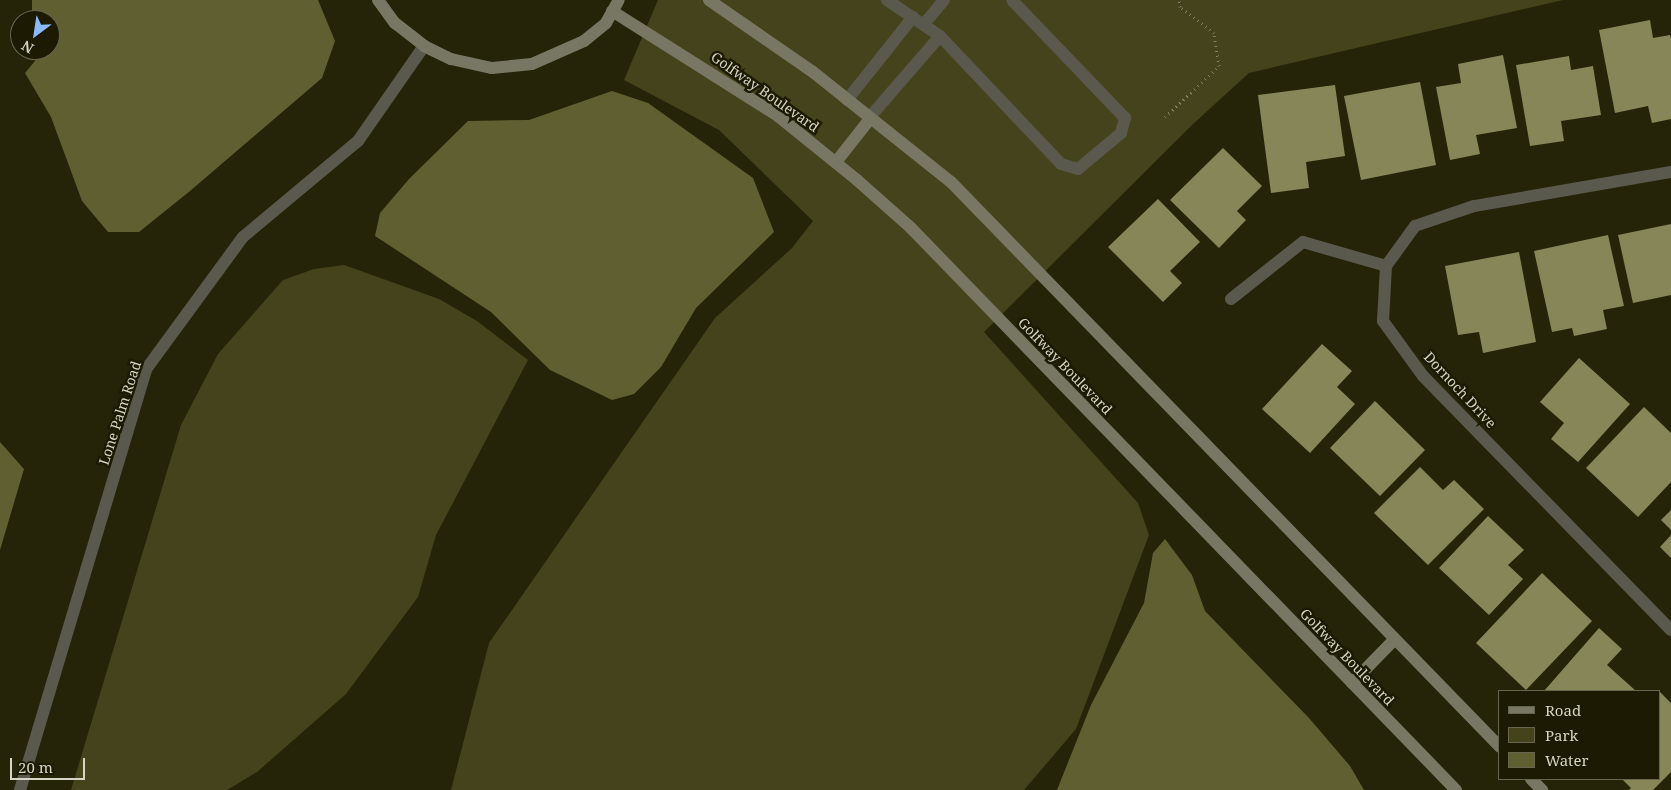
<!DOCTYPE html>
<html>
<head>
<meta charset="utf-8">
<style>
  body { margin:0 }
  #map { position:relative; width:1671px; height:790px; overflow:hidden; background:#252409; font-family:"Noto Serif",serif }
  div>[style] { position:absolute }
  .green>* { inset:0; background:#44431b }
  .water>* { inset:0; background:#605f32 }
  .building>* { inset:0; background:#878658 }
  .path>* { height:3px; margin-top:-1.5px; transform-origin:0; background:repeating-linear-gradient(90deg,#80806b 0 1px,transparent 0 5px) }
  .lane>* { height:12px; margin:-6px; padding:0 6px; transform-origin:6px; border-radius:6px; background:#59594d }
  .street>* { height:12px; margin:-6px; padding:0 6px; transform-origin:6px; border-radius:6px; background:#59594d }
  .secondary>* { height:12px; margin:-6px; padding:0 6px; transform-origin:6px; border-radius:6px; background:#787764 }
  span { translate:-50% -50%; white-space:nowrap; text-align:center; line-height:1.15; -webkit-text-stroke:5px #1c1a02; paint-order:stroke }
  .street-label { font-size:14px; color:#d5d5c5 }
  .legend { position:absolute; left:1498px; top:690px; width:162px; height:90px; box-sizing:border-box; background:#1c1a02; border:1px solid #666550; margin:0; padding:6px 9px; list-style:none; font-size:15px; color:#d5d5c5 }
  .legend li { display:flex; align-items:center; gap:10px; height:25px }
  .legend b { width:25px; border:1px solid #666550 }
  .north { position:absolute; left:10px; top:10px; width:50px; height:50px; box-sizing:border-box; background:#1c1a02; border:1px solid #666550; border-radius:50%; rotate:211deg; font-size:14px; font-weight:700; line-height:20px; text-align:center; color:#d5d5c5 }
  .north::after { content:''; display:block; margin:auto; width:18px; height:22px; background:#8abafc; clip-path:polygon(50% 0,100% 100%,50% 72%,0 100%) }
  .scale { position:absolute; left:10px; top:758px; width:75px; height:22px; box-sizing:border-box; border:2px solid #d5d5c5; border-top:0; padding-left:6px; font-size:15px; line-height:18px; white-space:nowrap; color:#d5d5c5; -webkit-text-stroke:4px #1c1a02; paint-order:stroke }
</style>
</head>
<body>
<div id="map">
  <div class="green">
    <div style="clip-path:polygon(658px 0,1563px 0,1249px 73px,1193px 124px,984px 332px,1138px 503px,1149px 535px,1076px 729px,1024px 790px,451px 790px,489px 643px,715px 318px,792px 248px,813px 221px,719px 130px,624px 80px)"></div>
    <div style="clip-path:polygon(344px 265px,439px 299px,477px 321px,528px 360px,436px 535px,418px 597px,346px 694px,257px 772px,227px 790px,71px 790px,181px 425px,218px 354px,283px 280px,314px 269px)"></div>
  </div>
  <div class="water">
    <div style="clip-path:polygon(32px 0,318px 0,335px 41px,322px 78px,190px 191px,139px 232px,108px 232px,82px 201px,51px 117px,25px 73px,35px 61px,34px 50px,50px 50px,50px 20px,32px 20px)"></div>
    <div style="clip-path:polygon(612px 91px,648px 103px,753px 178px,774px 232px,696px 308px,661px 367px,634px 394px,612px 400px,550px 370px,491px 312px,375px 236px,380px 213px,409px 179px,468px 121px,529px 120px)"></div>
    <div style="clip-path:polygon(0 442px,24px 469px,0 550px)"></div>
    <div style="clip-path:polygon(1165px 539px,1192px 575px,1205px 611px,1309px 718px,1350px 766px,1364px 790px,1057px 790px,1091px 705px,1144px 603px,1153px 553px)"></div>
  </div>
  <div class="building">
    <div style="clip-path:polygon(1650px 20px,1653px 38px,1670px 35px,1671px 38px,1671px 119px,1652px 123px,1648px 106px,1615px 113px,1599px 30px)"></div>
    <div style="clip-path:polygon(1503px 55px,1517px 128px,1476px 135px,1480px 154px,1450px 160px,1436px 87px,1461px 83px,1458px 64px)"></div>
    <div style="clip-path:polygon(1569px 56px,1571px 70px,1593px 66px,1601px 115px,1561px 121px,1564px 141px,1530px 146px,1516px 65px)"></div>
    <div style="clip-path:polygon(1420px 82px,1436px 165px,1361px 180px,1344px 96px)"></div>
    <div style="clip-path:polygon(1335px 85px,1345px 156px,1306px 162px,1309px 188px,1271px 193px,1258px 95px)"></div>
    <div style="clip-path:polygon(1223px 148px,1262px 186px,1237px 211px,1246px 220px,1219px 248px,1170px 200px)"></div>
    <div style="clip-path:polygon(1158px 199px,1200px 242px,1170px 271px,1182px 283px,1163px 302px,1108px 247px)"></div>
    <div style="clip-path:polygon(1671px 224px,1671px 295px,1633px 303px,1618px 235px)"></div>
    <div style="clip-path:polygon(1608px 235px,1624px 306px,1603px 310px,1607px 329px,1574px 336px,1572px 328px,1552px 332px,1534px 251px)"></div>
    <div style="clip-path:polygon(1519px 252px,1536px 342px,1483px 353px,1479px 332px,1458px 335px,1445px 266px)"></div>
    <div style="clip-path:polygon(1322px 344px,1352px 371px,1337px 387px,1355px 404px,1310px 453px,1262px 409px)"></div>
    <div style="clip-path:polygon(1579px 358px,1630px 404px,1578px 462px,1551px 439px,1564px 423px,1540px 402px)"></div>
    <div style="clip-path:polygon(1375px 401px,1425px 450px,1380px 496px,1330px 448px)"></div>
    <div style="clip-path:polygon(1644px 407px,1671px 433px,1671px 482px,1638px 517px,1586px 468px)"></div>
    <div style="clip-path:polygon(1420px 467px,1443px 490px,1454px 480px,1484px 509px,1428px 565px,1374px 513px)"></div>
    <div style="clip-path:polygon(1671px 510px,1671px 530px,1661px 520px)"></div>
    <div style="clip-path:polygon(1488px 516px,1524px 550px,1508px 565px,1523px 579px,1489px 615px,1439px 568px)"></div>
    <div style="clip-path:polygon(1671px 535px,1671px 558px,1660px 547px)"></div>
    <div style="clip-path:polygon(1542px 573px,1592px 621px,1526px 690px,1476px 643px)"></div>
    <div style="clip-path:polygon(1599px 628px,1622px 649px,1607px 665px,1636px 691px,1544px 691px)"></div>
    <div style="clip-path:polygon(1660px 692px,1671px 703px,1671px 772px,1653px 790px,1629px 790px,1631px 788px,1622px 779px,1660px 779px)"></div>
  </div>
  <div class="path">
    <div style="left:1165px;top:117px;width:74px;rotate:-43.4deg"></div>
    <div style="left:1219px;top:66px;width:33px;rotate:-99deg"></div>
    <div style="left:1214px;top:33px;width:43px;rotate:-142.6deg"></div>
    <div style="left:1180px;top:7px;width:7px;rotate:-98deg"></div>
  </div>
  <div class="lane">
    <div style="left:887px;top:0;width:64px;rotate:34.2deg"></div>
    <div style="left:940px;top:36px;width:176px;rotate:46.6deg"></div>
    <div style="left:1061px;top:164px;width:18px;rotate:16deg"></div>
    <div style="left:1078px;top:169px;width:56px;rotate:-39.9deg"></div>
    <div style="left:1121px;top:133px;width:16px;rotate:-75deg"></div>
    <div style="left:1125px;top:118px;width:163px;rotate:-133.8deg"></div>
    <div style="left:924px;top:24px;width:31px;rotate:-50deg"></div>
    <div style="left:847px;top:100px;width:106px;rotate:-51.5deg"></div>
    <div style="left:869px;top:118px;width:108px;rotate:-49.1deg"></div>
  </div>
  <div class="street">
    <div style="left:1671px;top:172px;width:200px;rotate:170.2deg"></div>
    <div style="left:1474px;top:206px;width:62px;rotate:161.3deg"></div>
    <div style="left:1415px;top:226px;width:49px;rotate:125.9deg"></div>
    <div style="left:1386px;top:266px;width:55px;rotate:93.1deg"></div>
    <div style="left:1383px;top:321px;width:68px;rotate:54deg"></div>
    <div style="left:1423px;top:376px;width:355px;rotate:45.7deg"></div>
    <div style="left:1231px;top:299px;width:92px;rotate:-38.4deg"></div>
    <div style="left:1303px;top:242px;width:86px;rotate:16.1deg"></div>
    <div style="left:20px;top:790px;width:441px;rotate:-73.3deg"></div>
    <div style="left:147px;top:368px;width:162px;rotate:-53.8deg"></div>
    <div style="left:243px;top:237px;width:150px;rotate:-39.9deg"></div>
    <div style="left:358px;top:141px;width:116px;rotate:-55.2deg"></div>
  </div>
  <div class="secondary">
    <div style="left:378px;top:0;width:29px;rotate:54deg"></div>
    <div style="left:395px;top:23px;width:37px;rotate:38deg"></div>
    <div style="left:424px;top:46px;width:30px;rotate:26deg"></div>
    <div style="left:451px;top:59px;width:42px;rotate:12.4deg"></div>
    <div style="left:492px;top:68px;width:40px;rotate:-5.7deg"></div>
    <div style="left:532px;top:64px;width:57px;rotate:-23.9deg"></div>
    <div style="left:584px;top:41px;width:28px;rotate:-39deg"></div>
    <div style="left:606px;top:23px;width:26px;rotate:-61deg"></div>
    <div style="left:709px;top:0;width:126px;rotate:34.7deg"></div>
    <div style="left:813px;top:72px;width:176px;rotate:38.6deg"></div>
    <div style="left:951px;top:182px;width:788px;rotate:45.82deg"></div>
    <div style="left:612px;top:11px;width:196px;rotate:32.3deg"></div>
    <div style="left:778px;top:116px;width:102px;rotate:39deg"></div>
    <div style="left:857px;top:180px;width:72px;rotate:41.6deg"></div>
    <div style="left:911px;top:228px;width:783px;rotate:45.88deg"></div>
    <div style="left:836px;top:162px;width:55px;rotate:-51.7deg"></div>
    <div style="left:1352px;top:683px;width:60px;rotate:-45.7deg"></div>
    <div style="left:1531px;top:779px;width:16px;rotate:45deg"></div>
  </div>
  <div class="street-label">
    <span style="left:765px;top:92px;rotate:35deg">Golfway Boulevard</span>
    <span style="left:1065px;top:366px;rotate:46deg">Golfway Boulevard</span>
    <span style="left:1460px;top:390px;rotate:47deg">Dornoch Drive</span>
    <span style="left:120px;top:413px;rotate:-72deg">Lone Palm Road</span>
    <span style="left:1347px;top:657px;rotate:46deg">Golfway Boulevard</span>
  </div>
  <ul class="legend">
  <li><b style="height:6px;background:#787764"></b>Road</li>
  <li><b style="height:14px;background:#44431b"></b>Park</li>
  <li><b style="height:14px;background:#605f32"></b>Water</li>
  </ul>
  <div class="north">N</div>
  <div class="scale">20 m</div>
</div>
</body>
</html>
